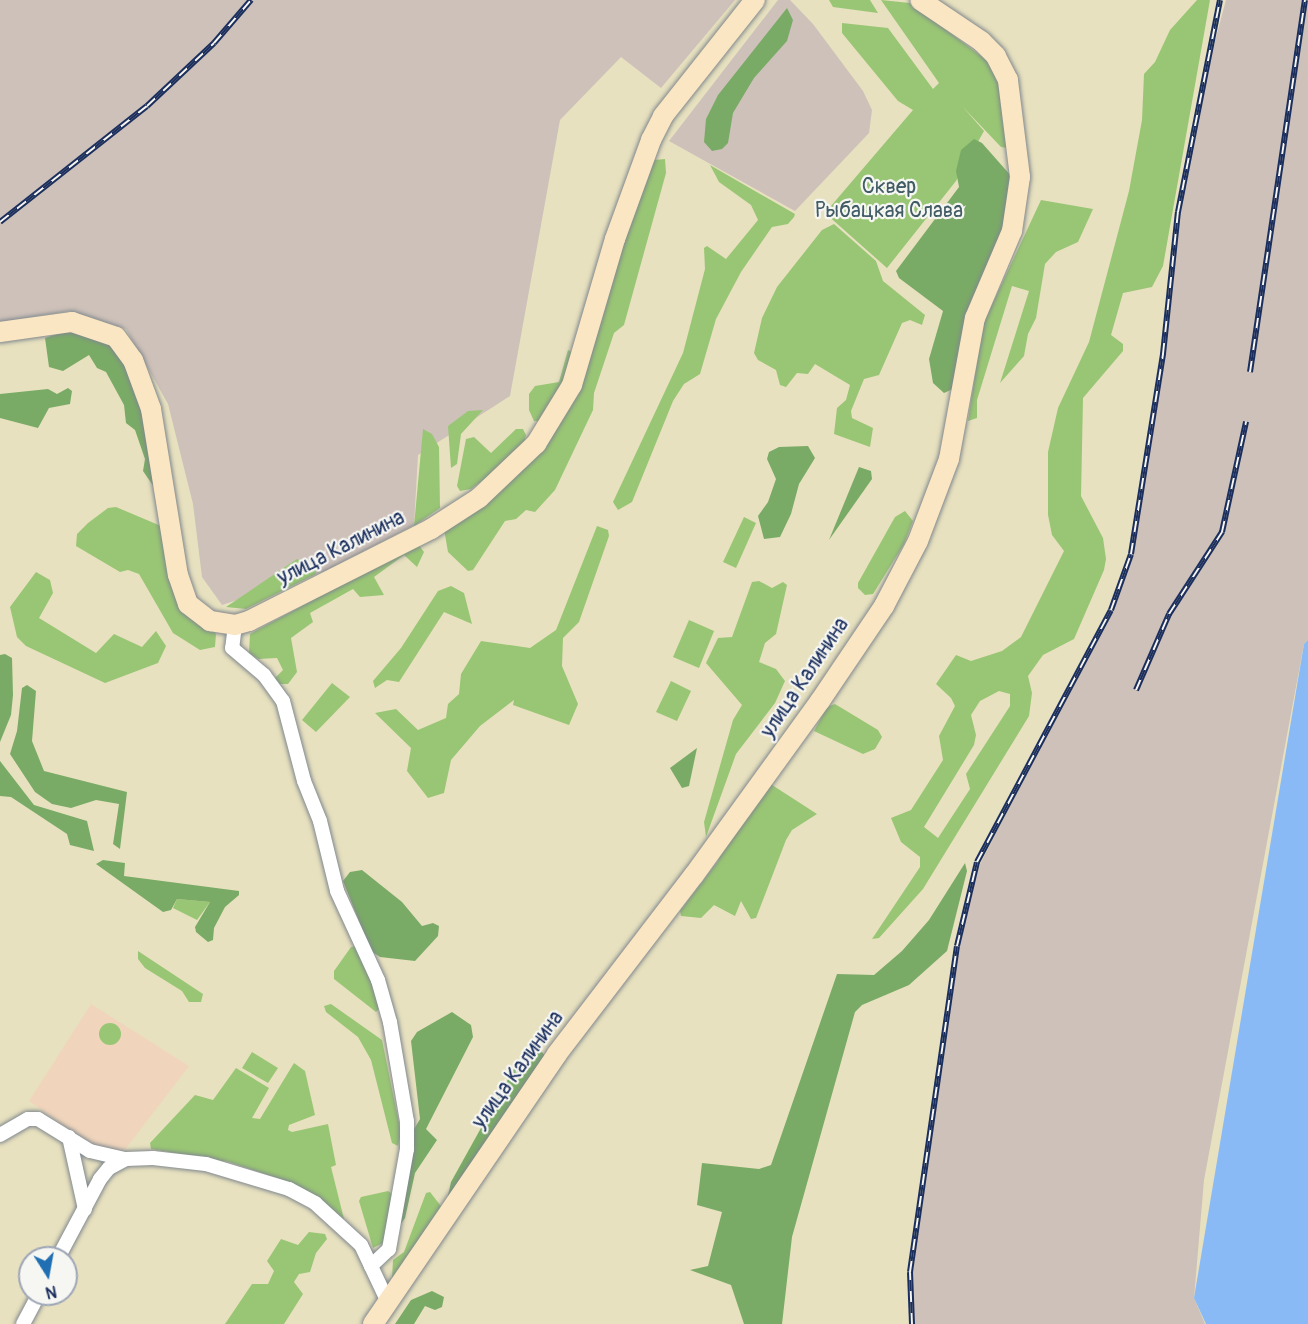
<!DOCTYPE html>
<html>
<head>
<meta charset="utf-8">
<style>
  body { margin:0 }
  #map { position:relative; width:1308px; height:1324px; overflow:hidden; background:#e7e1bf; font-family:Pangolin,sans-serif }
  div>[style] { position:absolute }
  .built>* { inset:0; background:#f0d5bc }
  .industrial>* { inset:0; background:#cec1b9 }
  .green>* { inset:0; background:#99c674 }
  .round { border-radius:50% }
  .forest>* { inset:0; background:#7aab66 }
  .water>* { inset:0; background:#89baf5 }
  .roads { filter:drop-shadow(0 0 2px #81888e) drop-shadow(0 0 2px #81888e) }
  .minor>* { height:14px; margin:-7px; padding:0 7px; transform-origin:7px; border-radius:7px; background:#fff }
  .secondary>* { height:20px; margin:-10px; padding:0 10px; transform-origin:10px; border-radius:10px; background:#fbe6c3 }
  .rail>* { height:6px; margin-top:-3px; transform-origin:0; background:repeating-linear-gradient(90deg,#f6f6f2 0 11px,#1b2f5e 0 22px); box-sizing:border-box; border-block:2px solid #1b2f5e }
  span { translate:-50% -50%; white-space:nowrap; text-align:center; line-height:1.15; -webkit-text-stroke:4.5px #f6f6f2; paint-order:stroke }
  .park-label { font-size:21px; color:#415c65 }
  .street-label { font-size:21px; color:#1b2f5e }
  .north { position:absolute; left:18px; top:1246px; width:60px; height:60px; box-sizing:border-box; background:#f6f6f2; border:2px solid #9ea6b7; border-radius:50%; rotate:169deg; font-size:16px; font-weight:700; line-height:24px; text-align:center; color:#1b2f5e }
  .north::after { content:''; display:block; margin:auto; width:21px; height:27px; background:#1f6fb2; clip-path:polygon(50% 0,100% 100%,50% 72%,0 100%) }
</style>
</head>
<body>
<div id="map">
  <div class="built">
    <div style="clip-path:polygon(91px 1004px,189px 1066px,124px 1151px,90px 1144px,29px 1101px)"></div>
  </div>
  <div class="industrial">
    <div style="clip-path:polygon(0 0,735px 0,661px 88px,621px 57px,560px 120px,510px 396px,418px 455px,414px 525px,325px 571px,222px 605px,202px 577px,193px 504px,168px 404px,126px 329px,70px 311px,0 322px)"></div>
    <div style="clip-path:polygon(778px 0,790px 0,813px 24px,863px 91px,872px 110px,869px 133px,795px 211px,669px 141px)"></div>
    <div style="clip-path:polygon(1226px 0,1308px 0,1308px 640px,1304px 644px,1204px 1180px,1194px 1298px,1205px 1324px,912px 1324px,911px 1286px,936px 1092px,957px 946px,974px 876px,1111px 610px,1131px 554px,1163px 354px,1178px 212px,1203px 86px)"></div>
  </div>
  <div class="green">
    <div style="clip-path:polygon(829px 0,870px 0,878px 13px,833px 7px)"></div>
    <div style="clip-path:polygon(881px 0,910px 3px,989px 62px,999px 82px,1008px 148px,1001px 147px,962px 106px,984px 131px,956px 181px,887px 268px,825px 213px,913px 110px,898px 101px,842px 33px,842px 23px,888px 28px,933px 89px,939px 83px)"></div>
    <div style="clip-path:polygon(evenodd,1197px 0,1210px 0,1163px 266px,1152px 287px,1123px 293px,1111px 335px,1123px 344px,1123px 351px,1083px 398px,1081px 496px,1103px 538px,1106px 559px,1104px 570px,1074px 639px,1043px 655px,1028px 676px,1032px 693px,1029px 716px,923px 889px,879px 938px,872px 939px,920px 867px,920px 857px,901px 842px,891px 818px,911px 810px,943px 760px,939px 736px,955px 706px,951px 698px,936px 684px,956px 655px,971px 661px,1002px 651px,1021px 637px,1064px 551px,1052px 535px,1048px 515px,1048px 452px,1058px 408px,1089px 342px,1129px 191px,1142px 120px,1144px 74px,1155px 62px,1170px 30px,1197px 0,999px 691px,1010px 694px,1010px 706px,966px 774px,970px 789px,938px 838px,924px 827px,974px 745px,976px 735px,971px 715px,980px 701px,999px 691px)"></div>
    <div style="clip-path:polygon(665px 159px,666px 173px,624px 325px,614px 333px,594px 393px,593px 410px,555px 490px,535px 512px,526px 510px,516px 519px,505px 521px,473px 570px,468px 571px,448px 552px,444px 529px,484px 503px,541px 450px,654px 160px)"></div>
    <div style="clip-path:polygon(710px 165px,795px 214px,794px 217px,788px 224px,772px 227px,741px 272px,716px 319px,700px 374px,684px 384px,673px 401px,632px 502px,618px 510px,613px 502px,683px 353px,705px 269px,704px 248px,707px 246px,726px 259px,758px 220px,751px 205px,719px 182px)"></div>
    <div style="clip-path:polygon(1041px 200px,1093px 209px,1078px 242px,1056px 252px,1045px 264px,1036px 318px,1028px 334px,1024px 356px,1000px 383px,1029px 291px,1012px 286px,977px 400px,977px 418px,968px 421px,983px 324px)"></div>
    <div style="clip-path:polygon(834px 224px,876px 261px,883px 281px,925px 315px,922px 325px,910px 320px,902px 323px,879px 375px,864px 379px,851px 411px,852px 418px,873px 428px,870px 447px,834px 434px,837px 408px,846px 400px,850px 385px,815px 364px,808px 374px,797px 373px,786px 387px,780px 385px,776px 370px,758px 360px,754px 353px,762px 318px,777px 287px,822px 230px)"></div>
    <div style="clip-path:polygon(568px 350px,572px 352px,564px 382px,541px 421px,534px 421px,529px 410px,529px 394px,535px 386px,559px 382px)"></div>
    <div style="clip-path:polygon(483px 410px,461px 434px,457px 464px,451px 468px,448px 426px,468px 411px)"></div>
    <div style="clip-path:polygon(423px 429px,432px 434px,439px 447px,440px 508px,414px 526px)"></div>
    <div style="clip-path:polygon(516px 429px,523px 429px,526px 435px,524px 443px,491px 474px,471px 489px,460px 491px,457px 486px,466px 439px,474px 437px,491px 453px)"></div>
    <div style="clip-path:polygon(116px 507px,161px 526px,181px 608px,189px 618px,212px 629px,216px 634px,215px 647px,200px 650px,173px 633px,139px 574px,128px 570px,120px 572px,76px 546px,77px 534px,88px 523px,108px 508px)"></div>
    <div style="clip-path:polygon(905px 511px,913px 521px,904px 544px,873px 594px,865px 595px,858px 588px,858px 583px,895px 517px)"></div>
    <div style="clip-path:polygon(744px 517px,756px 523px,736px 568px,723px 562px)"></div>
    <div style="clip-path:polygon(597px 526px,608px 530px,609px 536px,579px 622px,563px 638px,562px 666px,578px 704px,569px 725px,513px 705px,514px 700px,480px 726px,451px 760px,444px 793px,428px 798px,407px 771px,411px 748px,375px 713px,396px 709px,418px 730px,446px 718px,448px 704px,459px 694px,461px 674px,481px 641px,530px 648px,556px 630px)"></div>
    <div style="clip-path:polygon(418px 544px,424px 552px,417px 567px,404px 555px,374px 577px,384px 595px,360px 597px,353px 589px,310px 613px,313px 622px,291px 638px,297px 672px,288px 684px,280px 684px,275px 678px,283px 670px,277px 658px,258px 659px,249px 653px,250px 634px)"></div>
    <div style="clip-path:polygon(297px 559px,315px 568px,316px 574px,246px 609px,226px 607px)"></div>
    <div style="clip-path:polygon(36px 572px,50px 580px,53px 593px,39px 618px,96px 653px,114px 634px,142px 647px,156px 631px,166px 646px,158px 663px,105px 683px,26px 646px,17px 637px,10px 607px)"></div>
    <div style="clip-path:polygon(759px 581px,772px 588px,783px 582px,787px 585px,776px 634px,765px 643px,759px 662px,776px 669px,785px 681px,775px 703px,736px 754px,706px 837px,704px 822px,733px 720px,742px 705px,706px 663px,718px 638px,732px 637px,752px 582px)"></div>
    <div style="clip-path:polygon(451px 586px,464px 593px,472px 624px,444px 612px,399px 682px,387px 680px,375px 688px,373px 681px,401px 648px,438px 591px)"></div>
    <div style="clip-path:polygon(689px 620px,714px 631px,699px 668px,673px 657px)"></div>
    <div style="clip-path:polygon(671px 681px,691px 691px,677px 721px,656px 712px)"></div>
    <div style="clip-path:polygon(332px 683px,350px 697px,316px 732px,302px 720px)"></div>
    <div style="clip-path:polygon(835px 704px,878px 730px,882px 737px,875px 749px,863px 754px,814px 731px,827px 707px)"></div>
    <div style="clip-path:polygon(769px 783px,817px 814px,792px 830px,786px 840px,756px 918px,751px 919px,741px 901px,735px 916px,714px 905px,701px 918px,681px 916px,680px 911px,718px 861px,724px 844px)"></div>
    <div style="clip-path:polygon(177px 899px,210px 902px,197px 920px,173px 908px)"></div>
    <div style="clip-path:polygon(357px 946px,373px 982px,379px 1009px,376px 1012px,334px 979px,334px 971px,351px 947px)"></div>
    <div style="clip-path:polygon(138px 951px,203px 994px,201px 1002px,189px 1002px,182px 991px,145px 968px,138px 959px)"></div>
    <div style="clip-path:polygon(331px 1004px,382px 1040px,401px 1133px,398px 1146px,392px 1143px,371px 1060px,358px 1037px,326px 1012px,324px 1006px)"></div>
    <div class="round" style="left:99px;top:1023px;width:22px;height:22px"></div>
    <div style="clip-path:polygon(252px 1052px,278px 1068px,268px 1083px,242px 1068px)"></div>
    <div style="clip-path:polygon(294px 1063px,305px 1071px,315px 1115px,289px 1125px,288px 1130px,292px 1132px,328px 1124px,336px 1165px,331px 1167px,344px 1219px,319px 1199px,289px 1182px,229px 1162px,151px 1149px,150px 1143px,195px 1095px,213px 1100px,236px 1068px,269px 1088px,252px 1118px,260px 1119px)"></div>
    <div style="clip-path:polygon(388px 1191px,393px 1195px,383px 1243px,373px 1248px,359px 1201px,361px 1197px)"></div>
    <div style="clip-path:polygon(430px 1192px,444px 1210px,392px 1279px,393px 1260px,404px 1252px,426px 1193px)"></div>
    <div style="clip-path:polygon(309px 1232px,325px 1234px,327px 1239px,316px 1253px,310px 1272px,299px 1274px,294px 1282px,303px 1294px,284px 1324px,225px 1324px,252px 1284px,268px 1284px,274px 1271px,267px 1261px,281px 1239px,298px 1245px)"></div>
  </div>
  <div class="forest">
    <div style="clip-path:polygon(787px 8px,793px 20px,787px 41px,754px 78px,733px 113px,728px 143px,722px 149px,712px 151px,704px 142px,706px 119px,718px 95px)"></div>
    <div style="clip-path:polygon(974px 139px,982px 143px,1012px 177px,1010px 206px,953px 389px,944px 393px,933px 383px,929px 359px,943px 311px,899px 278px,896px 271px,959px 187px,956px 171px,961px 150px)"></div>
    <div style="clip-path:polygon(72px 329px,112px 341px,139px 392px,154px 487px,143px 471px,145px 459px,135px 430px,126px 423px,124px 405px,106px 372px,97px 368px,89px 355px,63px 371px,49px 367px,45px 338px)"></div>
    <div style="clip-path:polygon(68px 388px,72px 391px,70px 404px,49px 408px,38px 428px,0 418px,0 394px,48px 389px,57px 394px)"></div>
    <div style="clip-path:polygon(808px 446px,815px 458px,799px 484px,791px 514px,780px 537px,764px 539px,758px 516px,768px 502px,776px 479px,767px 459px,769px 452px,779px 447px)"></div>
    <div style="clip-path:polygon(859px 467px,871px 471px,872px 479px,829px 540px)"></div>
    <div style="clip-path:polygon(5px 654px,12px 658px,13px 695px,11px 715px,0 742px,0 655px)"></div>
    <div style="clip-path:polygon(27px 685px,36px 691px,32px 741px,44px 771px,127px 792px,120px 849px,113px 844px,119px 804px,96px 800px,71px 808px,52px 804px,35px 792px,10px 754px,17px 731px,22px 688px)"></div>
    <div style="clip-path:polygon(697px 748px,689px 786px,682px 788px,670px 768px)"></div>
    <div style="clip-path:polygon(0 761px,34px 805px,87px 821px,94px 851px,70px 845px,67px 834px,11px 797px,0 796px)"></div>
    <div style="clip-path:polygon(103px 860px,125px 863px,124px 876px,239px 891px,239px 895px,225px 907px,214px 928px,213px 940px,208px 942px,196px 932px,195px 927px,210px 902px,177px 899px,171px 910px,163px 912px,96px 864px)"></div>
    <div style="clip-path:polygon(965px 863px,967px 871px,947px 951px,909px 985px,862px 1005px,855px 1012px,792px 1237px,782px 1324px,744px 1324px,731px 1285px,690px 1270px,708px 1266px,722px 1212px,697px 1205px,702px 1163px,759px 1169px,771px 1165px,837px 974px,874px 975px,902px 951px,929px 920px)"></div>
    <div style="clip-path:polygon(362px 870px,402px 902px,422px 926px,433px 923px,439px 926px,438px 936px,415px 961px,380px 957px,371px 951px,343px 881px,350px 872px)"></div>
    <div style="clip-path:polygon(452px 1012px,471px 1025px,473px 1037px,426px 1129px,437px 1140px,415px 1173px,405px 1218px,398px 1228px,413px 1131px,420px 1119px,411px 1041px,417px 1032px)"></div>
    <div style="clip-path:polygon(530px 1050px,541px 1051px,546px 1057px,447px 1200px,451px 1182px,516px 1065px)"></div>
    <div style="clip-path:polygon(432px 1291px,444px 1297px,442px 1307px,435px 1310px,425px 1306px,414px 1324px,395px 1324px,411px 1300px)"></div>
  </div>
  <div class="water">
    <div style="clip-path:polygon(1308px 640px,1308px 1324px,1206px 1324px,1194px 1298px,1304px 644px)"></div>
  </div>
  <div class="roads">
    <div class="minor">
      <div style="left:235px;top:625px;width:23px;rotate:97deg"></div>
      <div style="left:232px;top:648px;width:42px;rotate:40.2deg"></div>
      <div style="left:264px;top:675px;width:32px;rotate:54deg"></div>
      <div style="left:283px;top:701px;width:83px;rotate:75.3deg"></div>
      <div style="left:304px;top:781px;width:43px;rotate:68.2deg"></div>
      <div style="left:320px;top:821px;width:72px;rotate:76.3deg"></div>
      <div style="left:337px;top:891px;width:98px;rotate:65.3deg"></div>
      <div style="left:378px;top:980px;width:44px;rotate:74.1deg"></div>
      <div style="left:390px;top:1022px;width:100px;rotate:80.3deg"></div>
      <div style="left:407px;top:1121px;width:28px;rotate:90deg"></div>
      <div style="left:407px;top:1149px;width:102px;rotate:100.2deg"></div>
      <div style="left:389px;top:1249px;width:25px;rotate:137deg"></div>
      <div style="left:0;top:1135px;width:32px;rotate:-30deg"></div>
      <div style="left:28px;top:1119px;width:10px"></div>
      <div style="left:38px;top:1119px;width:61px;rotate:31.6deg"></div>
      <div style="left:90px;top:1151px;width:37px;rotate:13deg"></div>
      <div style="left:126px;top:1159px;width:27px;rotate:-2deg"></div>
      <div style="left:153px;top:1158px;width:53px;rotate:6.5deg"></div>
      <div style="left:206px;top:1164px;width:87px;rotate:16.8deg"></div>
      <div style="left:289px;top:1189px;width:30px;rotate:28deg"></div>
      <div style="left:315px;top:1203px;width:62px;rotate:42.4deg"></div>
      <div style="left:361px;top:1245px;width:63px;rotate:64.7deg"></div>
      <div style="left:69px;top:1137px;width:74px;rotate:77.5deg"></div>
      <div style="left:58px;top:1258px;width:89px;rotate:-62deg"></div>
      <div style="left:100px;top:1179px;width:14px;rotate:-51deg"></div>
      <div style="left:109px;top:1168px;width:19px;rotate:-28deg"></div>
      <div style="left:23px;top:1324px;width:34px;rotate:-62deg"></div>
    </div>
    <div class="secondary">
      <div style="left:0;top:332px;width:73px;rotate:-7.9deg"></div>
      <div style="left:72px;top:322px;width:46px;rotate:18.8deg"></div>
      <div style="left:116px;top:337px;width:29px;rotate:54deg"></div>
      <div style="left:133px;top:360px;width:52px;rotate:69.8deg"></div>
      <div style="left:151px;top:409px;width:168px;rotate:80.8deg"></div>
      <div style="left:178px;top:575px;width:31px;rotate:71deg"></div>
      <div style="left:188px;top:604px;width:28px;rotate:38deg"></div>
      <div style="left:210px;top:621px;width:25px;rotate:9deg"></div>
      <div style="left:235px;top:625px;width:15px;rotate:-16deg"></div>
      <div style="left:249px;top:621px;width:204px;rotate:-26.8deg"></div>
      <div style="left:431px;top:529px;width:57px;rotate:-32.9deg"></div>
      <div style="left:479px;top:498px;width:79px;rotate:-43.5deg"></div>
      <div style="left:536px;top:444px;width:69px;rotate:-58.6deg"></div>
      <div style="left:572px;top:385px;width:152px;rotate:-73.6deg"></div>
      <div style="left:615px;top:239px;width:105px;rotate:-70deg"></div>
      <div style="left:651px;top:140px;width:27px;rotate:-63deg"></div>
      <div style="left:663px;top:116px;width:148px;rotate:-51.6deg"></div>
      <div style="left:373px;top:1324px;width:327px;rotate:-55.7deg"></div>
      <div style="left:557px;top:1054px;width:225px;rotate:-52.6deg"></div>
      <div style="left:694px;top:875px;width:215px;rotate:-54.1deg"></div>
      <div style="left:820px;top:701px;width:115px;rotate:-56deg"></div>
      <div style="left:884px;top:606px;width:73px;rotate:-62.4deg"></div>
      <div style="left:918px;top:541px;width:88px;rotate:-69.3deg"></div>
      <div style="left:949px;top:459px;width:143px;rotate:-79.6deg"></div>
      <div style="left:975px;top:318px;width:95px;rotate:-67deg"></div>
      <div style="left:1012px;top:231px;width:55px;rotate:-81.6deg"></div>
      <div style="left:1020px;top:177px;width:98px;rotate:-97.1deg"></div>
      <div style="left:1008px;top:80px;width:27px;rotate:-117deg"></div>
      <div style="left:996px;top:56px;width:21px;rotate:-135deg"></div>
      <div style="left:981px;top:41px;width:73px;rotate:-146.1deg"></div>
    </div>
  </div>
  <div class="rail">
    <div style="left:0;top:222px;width:187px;rotate:-38.3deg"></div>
    <div style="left:147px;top:106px;width:92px;rotate:-43.2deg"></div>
    <div style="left:214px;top:43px;width:57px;rotate:-49.3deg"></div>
    <div style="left:1250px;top:372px;width:376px;rotate:-81.6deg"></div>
    <div style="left:1136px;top:690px;width:83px;rotate:-66.5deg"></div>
    <div style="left:1169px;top:614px;width:98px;rotate:-57.1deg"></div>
    <div style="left:1222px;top:532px;width:113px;rotate:-77.7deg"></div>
    <div style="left:912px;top:1324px;width:52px;rotate:-92.2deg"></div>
    <div style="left:910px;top:1272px;width:329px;rotate:-81.8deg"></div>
    <div style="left:957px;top:946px;width:86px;rotate:-76.6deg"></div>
    <div style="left:977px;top:862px;width:285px;rotate:-62deg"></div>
    <div style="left:1111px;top:610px;width:59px;rotate:-70.3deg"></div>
    <div style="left:1131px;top:554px;width:203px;rotate:-80.9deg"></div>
    <div style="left:1163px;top:354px;width:143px;rotate:-84deg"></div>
    <div style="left:1178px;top:212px;width:216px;rotate:-78.8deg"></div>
  </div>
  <div class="park-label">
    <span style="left:889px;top:199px">Сквер<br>Рыбацкая Слава</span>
  </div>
  <div class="street-label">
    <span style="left:341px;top:548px;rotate:-27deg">улица Калинина</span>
    <span style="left:805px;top:678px;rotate:-56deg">улица Калинина</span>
    <span style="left:518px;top:1070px;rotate:-54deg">улица Калинина</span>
  </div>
  <div class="north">N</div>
</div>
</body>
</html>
